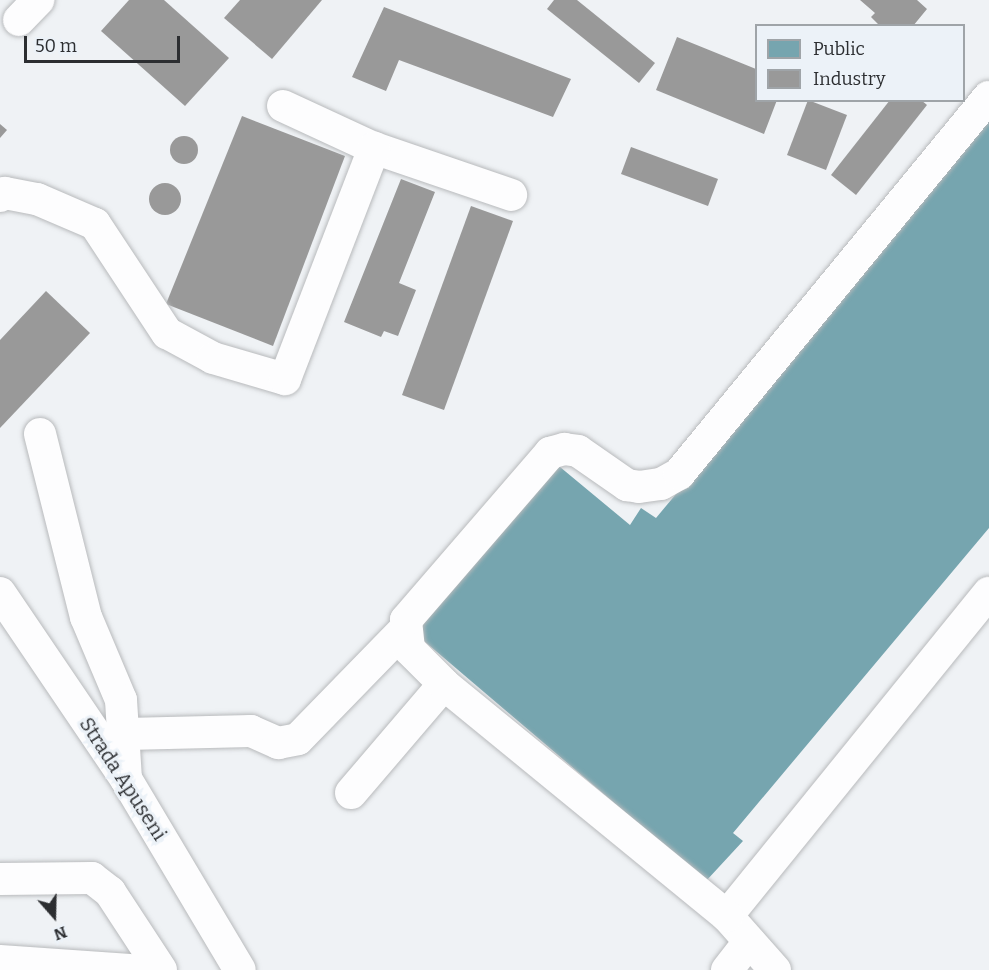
<!DOCTYPE html>
<html>
<head>
<meta charset="utf-8">
<style>
  body { margin:0 }
  #map { position:relative; width:989px; height:970px; overflow:hidden; background:#eff2f5; font-family:Bitter,serif }
  div>[style] { position:absolute }
  .public>* { inset:0; background:#76a5af }
  .industry>* { inset:0; background:#999 }
  .round { border-radius:50% }
  .roads { filter:drop-shadow(0 0 2px #b8babc) drop-shadow(0 0 2px #b8babc) }
  .minor>* { height:32px; margin:-16px; padding:0 16px; transform-origin:16px; border-radius:16px; background:#fdfdfe }
  span { translate:-50% -50%; white-space:nowrap; text-align:center; line-height:1.15; -webkit-text-stroke:6px #ecf2f8; paint-order:stroke }
  .street-label { font-size:20px; color:#2c2e31 }
  .legend { position:absolute; left:755px; top:24px; width:210px; height:78px; box-sizing:border-box; background:#ecf2f8; border:2px solid #9fa4a8; margin:0; padding:8px 10px; list-style:none; font-size:18px; color:#2c2e31 }
  .legend li { display:flex; align-items:center; gap:12px; height:30px }
  .legend b { width:30px; border:2px solid #9fa4a8 }
  .north { position:absolute; left:24px; top:886px; width:60px; height:60px; -webkit-text-stroke:4px #ecf2f8; paint-order:stroke; rotate:160deg; font-size:16px; font-weight:700; line-height:24px; text-align:center; color:#2c2e31 }
  .north::after { content:''; display:block; margin:auto; width:21px; height:27px; background:#2c2e31; clip-path:polygon(50% 0,100% 100%,50% 72%,0 100%) }
  .scale { position:absolute; left:24px; top:36px; width:156px; height:27px; box-sizing:border-box; border:3px solid #2c2e31; border-top:0; padding-left:8px; font-size:18px; line-height:21px; white-space:nowrap; color:#2c2e31; -webkit-text-stroke:4px #ecf2f8; paint-order:stroke }
</style>
</head>
<body>
<div id="map">
  <div class="public">
    <div style="clip-path:polygon(989px 119px,989px 528px,733px 833px,743px 841px,706px 881px,410px 629px,554px 462px,630px 525px,641px 508px,656px 518px)"></div>
  </div>
  <div class="industry">
    <div style="clip-path:polygon(129px 0,164px 0,229px 58px,185px 106px,101px 31px)"></div>
    <div style="clip-path:polygon(240px 0,322px 0,272px 59px,224px 18px)"></div>
    <div style="clip-path:polygon(554px 0,577px 0,655px 63px,639px 83px,547px 9px)"></div>
    <div style="clip-path:polygon(860px 0,917px 0,927px 9px,913px 26px,880px 26px,871px 17px,875px 13px)"></div>
    <div style="clip-path:polygon(384px 7px,571px 79px,553px 117px,399px 60px,386px 91px,352px 77px)"></div>
    <div style="clip-path:polygon(677px 37px,756px 69px,756px 100px,777px 100px,764px 134px,656px 90px)"></div>
    <div style="clip-path:polygon(808px 100px,847px 115px,826px 170px,787px 155px)"></div>
    <div style="clip-path:polygon(890px 100px,921px 100px,927px 105px,856px 195px,831px 175px)"></div>
    <div style="clip-path:polygon(242px 116px,345px 156px,273px 346px,166px 304px)"></div>
    <div style="clip-path:polygon(0 124px,7px 130px,0 138px)"></div>
    <div class="round" style="left:170px;top:136px;width:28px;height:28px"></div>
    <div style="clip-path:polygon(631px 147px,718px 179px,708px 206px,621px 174px)"></div>
    <div style="clip-path:polygon(401px 179px,435px 192px,399px 283px,416px 290px,398px 336px,384px 331px,381px 337px,344px 322px)"></div>
    <div class="round" style="left:149px;top:183px;width:32px;height:32px"></div>
    <div style="clip-path:polygon(471px 206px,513px 221px,444px 410px,402px 395px)"></div>
    <div style="clip-path:polygon(46px 291px,90px 333px,0 428px,0 340px)"></div>
  </div>
  <div class="roads">
    <div class="minor">
      <div style="left:19px;top:20px;width:28px;rotate:-46deg"></div>
      <div style="left:283px;top:106px;width:100px;rotate:24.8deg"></div>
      <div style="left:374px;top:148px;width:145px;rotate:18.9deg"></div>
      <div style="left:0;top:196px;width:6px;rotate:-31deg"></div>
      <div style="left:5px;top:193px;width:33px;rotate:11deg"></div>
      <div style="left:37px;top:199px;width:63px;rotate:23.3deg"></div>
      <div style="left:95px;top:224px;width:131px;rotate:56.6deg"></div>
      <div style="left:167px;top:333px;width:52px;rotate:28.5deg"></div>
      <div style="left:213px;top:358px;width:75px;rotate:16.3deg"></div>
      <div style="left:285px;top:379px;width:248px;rotate:-68.9deg"></div>
      <div style="left:40px;top:434px;width:189px;rotate:75.9deg"></div>
      <div style="left:86px;top:617px;width:90px;rotate:67.1deg"></div>
      <div style="left:121px;top:700px;width:79px;rotate:86.4deg"></div>
      <div style="left:0;top:593px;width:225px;rotate:55.9deg"></div>
      <div style="left:126px;top:779px;width:222px;rotate:59.2deg"></div>
      <div style="left:126px;top:734px;width:125px;rotate:-1.4deg"></div>
      <div style="left:251px;top:731px;width:30px;rotate:24deg"></div>
      <div style="left:278px;top:743px;width:20px;rotate:-11deg"></div>
      <div style="left:298px;top:739px;width:153px;rotate:-45.8deg"></div>
      <div style="left:351px;top:793px;width:143px;rotate:-49.5deg"></div>
      <div style="left:0;top:879px;width:92px;rotate:-0.6deg"></div>
      <div style="left:92px;top:878px;width:23px;rotate:38deg"></div>
      <div style="left:110px;top:892px;width:93px;rotate:56.8deg"></div>
      <div style="left:727px;top:916px;width:416px;rotate:-51deg"></div>
      <div style="left:0;top:961px;width:130px;rotate:4deg"></div>
      <div style="left:727px;top:970px;width:36px;rotate:-52deg"></div>
      <div style="left:775px;top:970px;width:72px;rotate:-131.6deg"></div>
      <div style="left:727px;top:916px;width:366px;rotate:-140.7deg"></div>
      <div style="left:444px;top:684px;width:49px;rotate:-135deg"></div>
      <div style="left:409px;top:649px;width:29px;rotate:-96deg"></div>
      <div style="left:406px;top:620px;width:221px;rotate:-49.2deg"></div>
      <div style="left:550px;top:453px;width:15px;rotate:-16deg"></div>
      <div style="left:564px;top:449px;width:14px;rotate:8deg"></div>
      <div style="left:578px;top:451px;width:60px;rotate:34.8deg"></div>
      <div style="left:627px;top:485px;width:12px;rotate:9deg"></div>
      <div style="left:639px;top:487px;width:22px;rotate:-8deg"></div>
      <div style="left:661px;top:484px;width:21px;rotate:-29deg"></div>
      <div style="left:679px;top:474px;width:488px;rotate:-50.6deg"></div>
    </div>
  </div>
  <div class="street-label">
    <span style="left:123px;top:779px;rotate:57deg">Strada Apuseni</span>
  </div>
  <ul class="legend">
  <li><b style="height:16px;background:#76a5af"></b>Public</li>
  <li><b style="height:16px;background:#999"></b>Industry</li>
  </ul>
  <div class="north">N</div>
  <div class="scale">50 m</div>
</div>
</body>
</html>
